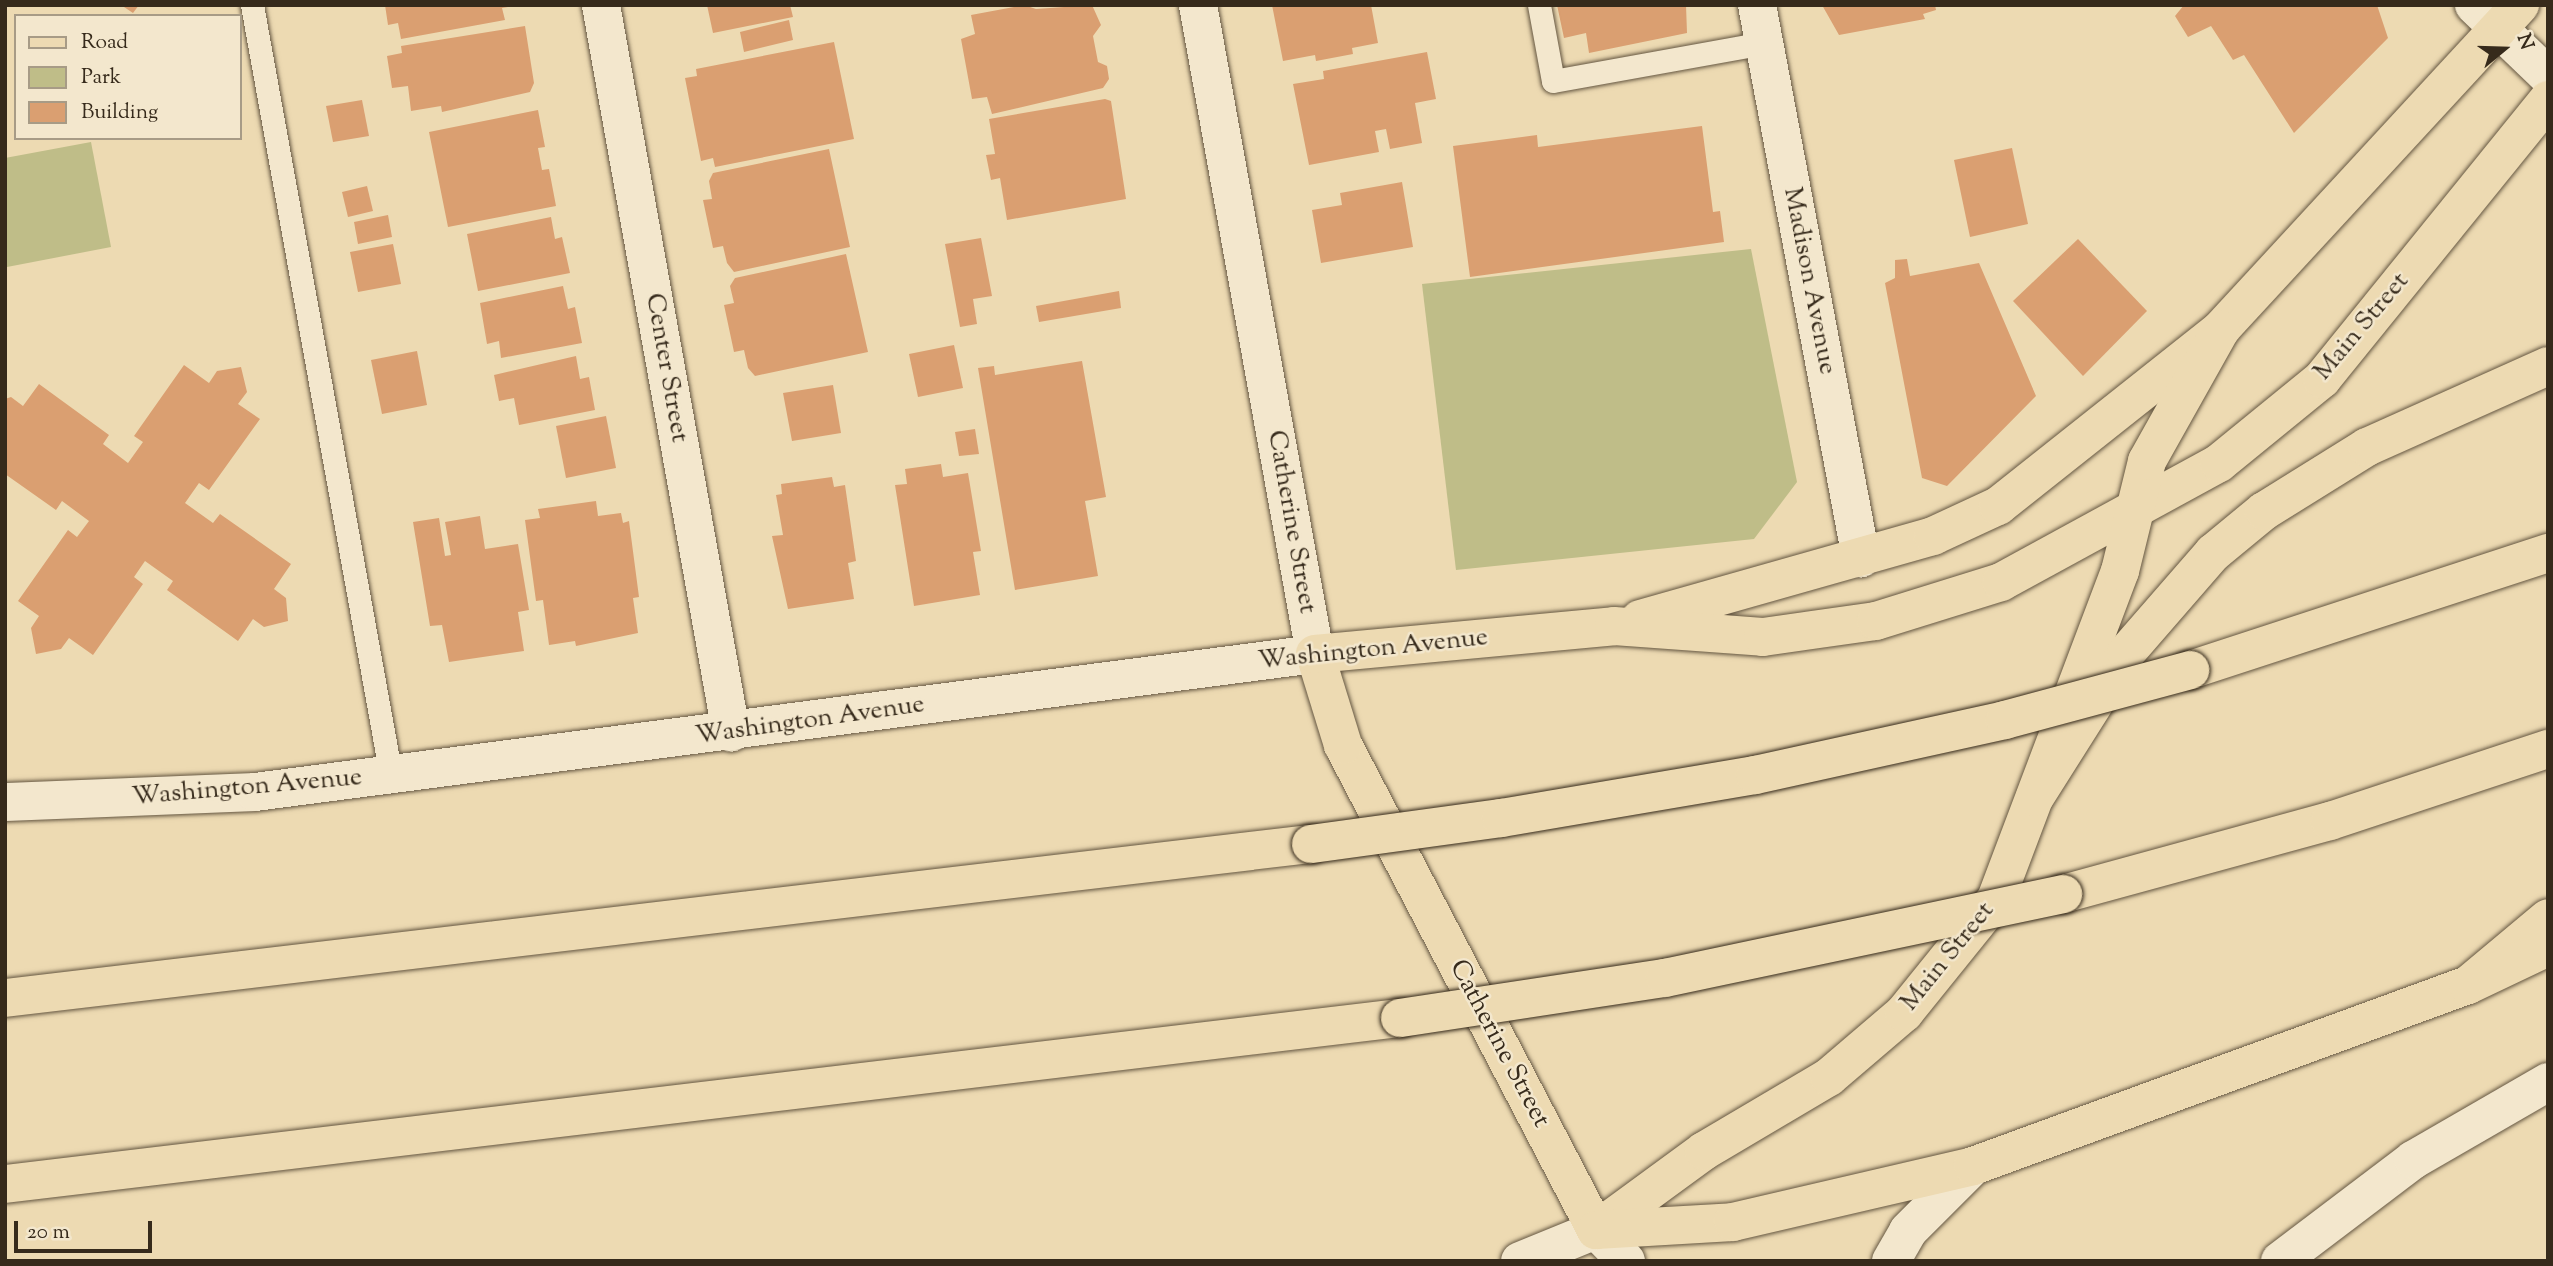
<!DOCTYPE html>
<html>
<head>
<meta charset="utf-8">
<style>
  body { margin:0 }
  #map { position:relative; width:2553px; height:1266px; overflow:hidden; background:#eddab2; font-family:"Sorts Mill Goudy",serif }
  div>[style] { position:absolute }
  .green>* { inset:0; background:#bfbd88 }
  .building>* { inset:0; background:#da9f71 }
  .roads { filter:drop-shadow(0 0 2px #645641) drop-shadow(0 0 2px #645641) }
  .service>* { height:23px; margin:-11.5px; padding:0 11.5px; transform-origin:11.5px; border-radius:11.5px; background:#f3e7cd }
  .minor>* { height:38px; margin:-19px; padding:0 19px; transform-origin:19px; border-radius:19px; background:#f3e7cd }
  .secondary>* { height:38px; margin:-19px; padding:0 19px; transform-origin:19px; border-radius:19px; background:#f3e7cd }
  .primary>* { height:38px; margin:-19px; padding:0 19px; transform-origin:19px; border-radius:19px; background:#eddab2 }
  .motorway>* { height:38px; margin:-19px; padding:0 19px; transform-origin:19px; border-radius:19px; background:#eddab2 }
  .bridges { filter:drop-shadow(0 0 2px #362a1b) drop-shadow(0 0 2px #362a1b) }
  .motorway-bridge>* { height:38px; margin:-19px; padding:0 19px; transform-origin:19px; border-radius:19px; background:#eddab2 }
  span { translate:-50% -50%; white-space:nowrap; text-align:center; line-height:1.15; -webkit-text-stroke:5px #f3e7cd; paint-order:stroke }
  .street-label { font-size:26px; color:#362a1b }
  .frame { position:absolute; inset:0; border:7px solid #362a1b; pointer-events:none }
  .legend { position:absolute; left:14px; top:14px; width:228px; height:126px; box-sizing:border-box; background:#f3e7cd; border:2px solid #a79b86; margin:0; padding:9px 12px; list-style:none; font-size:21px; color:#362a1b }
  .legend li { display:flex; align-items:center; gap:14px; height:35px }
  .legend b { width:35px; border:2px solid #a79b86 }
  .north { position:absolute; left:2469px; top:14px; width:70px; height:70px; -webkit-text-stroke:5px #f3e7cd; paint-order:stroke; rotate:71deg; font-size:19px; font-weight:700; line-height:28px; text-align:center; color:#362a1b }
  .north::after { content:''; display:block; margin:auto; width:24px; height:32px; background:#362a1b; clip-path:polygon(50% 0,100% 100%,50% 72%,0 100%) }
  .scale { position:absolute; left:14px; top:1221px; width:138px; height:32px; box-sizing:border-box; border:4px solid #362a1b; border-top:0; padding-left:9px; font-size:21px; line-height:24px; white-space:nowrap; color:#362a1b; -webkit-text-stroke:5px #f3e7cd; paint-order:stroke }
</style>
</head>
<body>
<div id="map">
  <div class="green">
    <div style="clip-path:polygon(91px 142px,111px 247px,7px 267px,5px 158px)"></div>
    <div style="clip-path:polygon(1751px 249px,1797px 482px,1754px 539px,1456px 570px,1422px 284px)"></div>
  </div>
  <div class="building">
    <div style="clip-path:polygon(121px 5px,139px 5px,133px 13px)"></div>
    <div style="clip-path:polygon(385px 5px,508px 5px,508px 7px,502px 8px,505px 20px,401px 39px,398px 23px,388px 25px)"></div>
    <div style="clip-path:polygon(707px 5px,790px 5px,793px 17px,713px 33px)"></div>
    <div style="clip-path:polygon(1024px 5px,1036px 9px,1092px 5px,1101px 25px,1093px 36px,1098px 62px,1107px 66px,1109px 79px,1103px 88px,992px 114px,987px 97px,972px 99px,961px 39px,975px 34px,971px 15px)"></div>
    <div style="clip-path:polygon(1272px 5px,1371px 5px,1378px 43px,1352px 48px,1353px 54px,1316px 61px,1315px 55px,1283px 61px)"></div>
    <div style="clip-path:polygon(1557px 5px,1686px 5px,1687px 33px,1589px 53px,1586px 33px,1564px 38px)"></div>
    <div style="clip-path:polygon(1822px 5px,1935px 5px,1936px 10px,1923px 14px,1925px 19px,1839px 35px)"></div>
    <div style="clip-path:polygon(2184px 5px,2377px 5px,2388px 38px,2294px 133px,2244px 55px,2233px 60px,2211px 26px,2188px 37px,2175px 16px)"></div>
    <div style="clip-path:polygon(789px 20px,793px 40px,744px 52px,740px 32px)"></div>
    <div style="clip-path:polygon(525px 26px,534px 83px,530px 92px,442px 112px,441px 106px,411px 111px,408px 86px,392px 88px,387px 56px,402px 53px,401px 46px)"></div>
    <div style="clip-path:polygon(834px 42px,854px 139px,715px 167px,713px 158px,701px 161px,685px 78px,697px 76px,696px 69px)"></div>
    <div style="clip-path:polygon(1427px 52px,1436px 99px,1415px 103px,1422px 143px,1390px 149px,1386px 129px,1375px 131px,1379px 152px,1309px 165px,1293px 84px,1324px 79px,1323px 71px)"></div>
    <div style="clip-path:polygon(1105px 99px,1111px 101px,1126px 199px,1007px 220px,1000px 178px,991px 180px,986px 155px,995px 154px,989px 119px)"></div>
    <div style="clip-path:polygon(362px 100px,369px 136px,333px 142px,326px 106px)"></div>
    <div style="clip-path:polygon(538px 110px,545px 147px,538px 148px,542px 170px,549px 169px,556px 206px,448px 227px,429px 132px)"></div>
    <div style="clip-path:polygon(1702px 126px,1713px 212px,1720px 211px,1724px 242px,1470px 277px,1453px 146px,1537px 135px,1538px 147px)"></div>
    <div style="clip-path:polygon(2012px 148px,2028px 224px,1970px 237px,1954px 160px)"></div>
    <div style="clip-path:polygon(829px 149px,850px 247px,734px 272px,727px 263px,723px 246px,713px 248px,703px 200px,712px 199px,709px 181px,713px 173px)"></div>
    <div style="clip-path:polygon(1402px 182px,1413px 247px,1321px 263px,1312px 210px,1342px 205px,1340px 193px)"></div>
    <div style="clip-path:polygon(367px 186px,373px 211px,348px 217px,342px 192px)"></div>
    <div style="clip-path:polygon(388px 215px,392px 237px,358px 244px,354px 222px)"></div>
    <div style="clip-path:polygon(551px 217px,555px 239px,562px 237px,570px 273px,478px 291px,467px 234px)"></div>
    <div style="clip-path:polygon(981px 238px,992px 296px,973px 299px,977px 324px,960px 327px,945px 244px)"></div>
    <div style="clip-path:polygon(2078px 239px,2147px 311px,2083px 376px,2013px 301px)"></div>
    <div style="clip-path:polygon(393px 244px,401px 284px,358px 292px,350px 252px)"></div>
    <div style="clip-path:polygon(846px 254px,868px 352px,755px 376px,748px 368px,744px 350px,734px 352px,724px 305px,734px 303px,730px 286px,735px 278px)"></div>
    <div style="clip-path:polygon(1907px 259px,1910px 276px,1979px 263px,2036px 396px,1947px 486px,1922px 478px,1885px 283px,1895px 278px,1895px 260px)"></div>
    <div style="clip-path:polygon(563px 286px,568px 309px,575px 307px,582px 343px,501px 358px,499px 341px,487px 344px,480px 303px)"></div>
    <div style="clip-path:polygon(1119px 291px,1121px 308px,1039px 322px,1036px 306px)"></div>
    <div style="clip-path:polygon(954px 345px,963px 388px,918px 397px,909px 354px)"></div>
    <div style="clip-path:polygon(417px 351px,427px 405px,382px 414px,371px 360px)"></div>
    <div style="clip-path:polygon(576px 356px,580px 379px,589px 377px,595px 410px,519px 425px,514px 398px,499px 401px,494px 375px)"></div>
    <div style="clip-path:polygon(1082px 361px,1106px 497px,1085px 501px,1098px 576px,1015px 590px,978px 368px,994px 366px,995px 375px)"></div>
    <div style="clip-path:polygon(184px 365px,209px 383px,217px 371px,241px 367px,247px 392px,238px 404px,260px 419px,209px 490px,199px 483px,185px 503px,213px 523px,220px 514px,291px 564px,274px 589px,286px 598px,288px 621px,264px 627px,253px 619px,238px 641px,167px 590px,173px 581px,145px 561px,134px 577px,143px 584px,93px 655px,69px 638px,61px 649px,36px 654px,31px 628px,39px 616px,18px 601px,68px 530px,77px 537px,89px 521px,62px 501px,56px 510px,5px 474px,5px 399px,11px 397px,23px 406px,39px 384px,109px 435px,103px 444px,128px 463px,143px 442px,134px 436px)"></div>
    <div style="clip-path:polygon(833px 385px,841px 433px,792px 441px,783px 393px)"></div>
    <div style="clip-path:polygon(606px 416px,616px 468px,566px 478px,556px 426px)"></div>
    <div style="clip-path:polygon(975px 429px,979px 454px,959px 456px,955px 432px)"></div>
    <div style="clip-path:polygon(941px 464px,943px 477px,968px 473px,981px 551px,973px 552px,980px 595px,914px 606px,895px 485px,907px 484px,905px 469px)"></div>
    <div style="clip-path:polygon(832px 477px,834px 487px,845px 485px,856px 561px,848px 563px,854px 599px,788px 609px,772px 536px,783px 535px,776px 495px,782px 494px,781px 484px)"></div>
    <div style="clip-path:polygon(596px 501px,598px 516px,621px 513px,623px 523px,629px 521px,639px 597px,633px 598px,638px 633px,576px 646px,575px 641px,549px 645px,543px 600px,536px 601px,525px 520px,540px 518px,538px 509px)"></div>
    <div style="clip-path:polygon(480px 516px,485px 549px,518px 544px,529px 610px,518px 612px,524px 651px,449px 662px,442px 625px,430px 626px,413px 522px,439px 518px,445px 556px,451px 555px,445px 522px)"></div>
  </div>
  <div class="roads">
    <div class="service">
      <div style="left:252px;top:5px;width:783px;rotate:79.78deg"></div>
      <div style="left:1539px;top:5px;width:77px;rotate:79.6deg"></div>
      <div style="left:1553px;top:81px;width:215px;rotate:-10.2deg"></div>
    </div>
    <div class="minor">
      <div style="left:601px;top:5px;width:739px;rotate:79.86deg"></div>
      <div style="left:1198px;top:5px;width:659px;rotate:79.78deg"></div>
      <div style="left:2474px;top:5px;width:103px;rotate:43.8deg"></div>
    </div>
    <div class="secondary">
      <div style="left:1757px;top:5px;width:563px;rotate:79.35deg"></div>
      <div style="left:5px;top:802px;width:250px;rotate:-2.3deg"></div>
      <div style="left:255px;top:792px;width:1069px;rotate:-7.42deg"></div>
      <div style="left:1520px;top:1261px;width:82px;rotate:-22.2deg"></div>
      <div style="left:1596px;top:1230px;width:43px;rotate:45.9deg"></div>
      <div style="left:1891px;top:1261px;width:34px;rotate:-60deg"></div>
      <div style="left:1908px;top:1231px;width:92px;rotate:-45deg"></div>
      <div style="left:2280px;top:1261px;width:167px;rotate:-37.2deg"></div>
      <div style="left:2413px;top:1160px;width:156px;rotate:-30deg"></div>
    </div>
    <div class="primary">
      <div style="left:1640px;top:619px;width:305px;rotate:-15.8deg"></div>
      <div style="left:1933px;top:536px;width:72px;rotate:-24.8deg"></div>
      <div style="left:1998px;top:506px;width:285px;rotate:-38.4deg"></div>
      <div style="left:2221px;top:329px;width:441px;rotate:-47.3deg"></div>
      <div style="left:1596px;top:1230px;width:547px;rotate:-117.55deg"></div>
      <div style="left:1343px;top:745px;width:95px;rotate:-107.1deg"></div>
      <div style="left:1315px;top:654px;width:300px;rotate:-5.3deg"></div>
      <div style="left:1614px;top:626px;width:149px;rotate:4.2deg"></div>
      <div style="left:1763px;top:637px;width:114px;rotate:-8.1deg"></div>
      <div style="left:1876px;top:621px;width:131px;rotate:-17.3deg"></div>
      <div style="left:2001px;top:582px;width:248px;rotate:-28.6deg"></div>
      <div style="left:2219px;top:463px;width:133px;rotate:-39.2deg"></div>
      <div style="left:2322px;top:379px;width:359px;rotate:-51deg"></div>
      <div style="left:1596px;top:1230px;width:134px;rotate:-36.2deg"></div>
      <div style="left:1704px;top:1151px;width:145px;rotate:-30.6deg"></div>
      <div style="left:1829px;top:1077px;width:99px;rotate:-40.5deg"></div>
      <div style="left:1904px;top:1013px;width:146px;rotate:-51.1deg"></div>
      <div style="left:1996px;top:899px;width:351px;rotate:-69.3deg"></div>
      <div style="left:2120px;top:571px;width:113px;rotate:-76.2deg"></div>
      <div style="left:2147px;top:461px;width:151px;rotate:-60.7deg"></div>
      <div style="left:1596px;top:1230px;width:137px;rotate:-3.3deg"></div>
      <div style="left:1733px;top:1222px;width:246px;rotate:-13.1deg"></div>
      <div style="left:1973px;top:1166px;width:527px;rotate:-20.09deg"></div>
      <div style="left:2468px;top:985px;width:104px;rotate:-39.9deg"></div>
    </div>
    <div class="motorway">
      <div style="left:2190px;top:670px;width:377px;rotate:-18.1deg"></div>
      <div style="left:2035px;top:797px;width:170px;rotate:-57.7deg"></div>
      <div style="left:2126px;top:653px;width:133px;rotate:-49deg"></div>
      <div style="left:2213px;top:553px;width:66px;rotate:-39.5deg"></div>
      <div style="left:2264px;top:511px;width:121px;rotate:-31.9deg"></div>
      <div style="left:2367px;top:447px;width:198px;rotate:-24.1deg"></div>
      <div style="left:2063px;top:894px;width:277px;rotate:-15.3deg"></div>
      <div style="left:2330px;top:821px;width:230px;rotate:-18.3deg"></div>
      <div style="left:2468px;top:985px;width:89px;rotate:-25.4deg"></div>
      <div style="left:5px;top:998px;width:1315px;rotate:-6.73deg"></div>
      <div style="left:5px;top:1184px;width:1405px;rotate:-6.79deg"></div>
    </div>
  </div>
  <div class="bridges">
    <div class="motorway-bridge">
      <div style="left:1311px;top:844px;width:192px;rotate:-7.8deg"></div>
      <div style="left:1501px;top:818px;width:258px;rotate:-9.6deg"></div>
      <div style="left:1755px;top:775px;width:256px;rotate:-12.4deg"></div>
      <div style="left:2005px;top:720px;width:192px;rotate:-15.1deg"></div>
      <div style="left:1400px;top:1018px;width:268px;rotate:-8.6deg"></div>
      <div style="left:1665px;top:978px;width:407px;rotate:-11.9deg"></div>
    </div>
  </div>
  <div class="street-label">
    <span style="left:1809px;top:281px;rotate:79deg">Madison Avenue</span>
    <span style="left:2362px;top:327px;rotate:-50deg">Main Street</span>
    <span style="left:666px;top:368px;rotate:80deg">Center Street</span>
    <span style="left:1291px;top:522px;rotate:80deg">Catherine Street</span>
    <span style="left:1373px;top:650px;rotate:-6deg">Washington Avenue</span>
    <span style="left:810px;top:721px;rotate:-8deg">Washington Avenue</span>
    <span style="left:247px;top:788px;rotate:-5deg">Washington Avenue</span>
    <span style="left:1948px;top:957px;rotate:-51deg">Main Street</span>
    <span style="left:1499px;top:1044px;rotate:62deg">Catherine Street</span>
  </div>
  <div class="frame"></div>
  <ul class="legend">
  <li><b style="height:9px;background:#eddab2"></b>Road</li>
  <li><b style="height:19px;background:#bfbd88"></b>Park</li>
  <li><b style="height:19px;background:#da9f71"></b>Building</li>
  </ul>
  <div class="north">N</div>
  <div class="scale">20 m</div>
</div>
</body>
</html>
